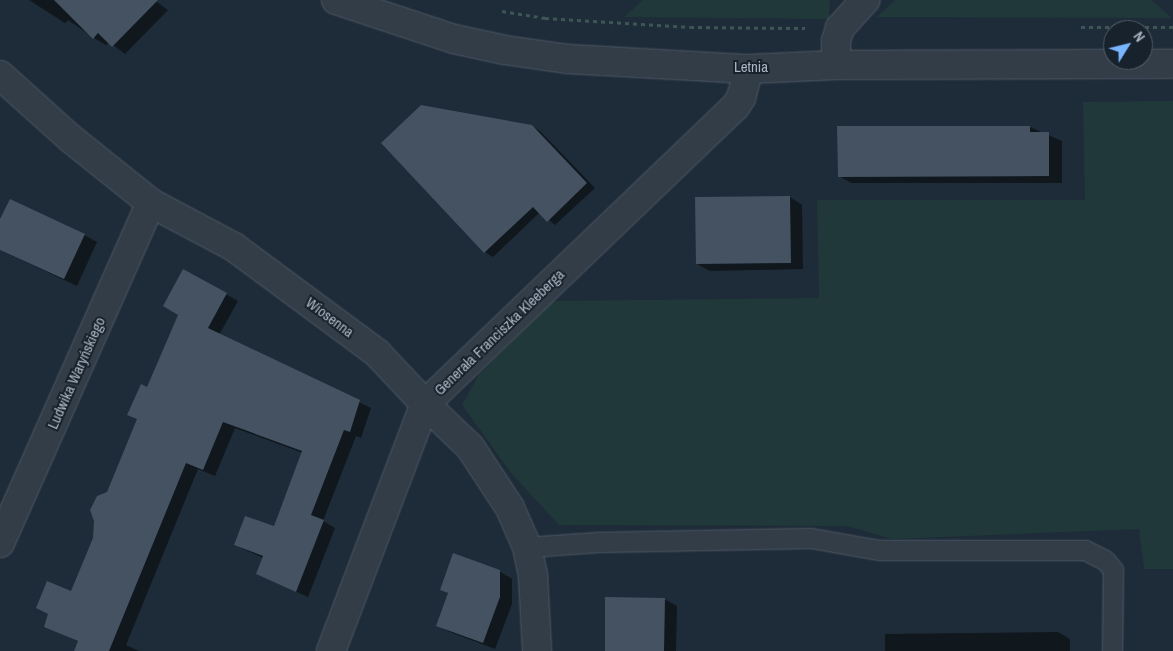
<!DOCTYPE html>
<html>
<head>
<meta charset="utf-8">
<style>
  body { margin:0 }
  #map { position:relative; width:1173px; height:651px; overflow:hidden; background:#1e2b38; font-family:"Archivo Narrow",sans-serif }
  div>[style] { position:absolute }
  .green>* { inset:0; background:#203839 }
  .shadow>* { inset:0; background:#0007 }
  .building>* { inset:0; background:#445262 }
  .path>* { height:3px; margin-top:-1.5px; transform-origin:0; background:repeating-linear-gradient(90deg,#3e5556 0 4px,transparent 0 8px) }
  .roads { filter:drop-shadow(0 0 1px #4f5a66) drop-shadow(0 0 1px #4f5a66) }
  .service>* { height:19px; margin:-9.5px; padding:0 9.5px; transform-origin:9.5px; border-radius:9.5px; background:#323d48 }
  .minor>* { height:28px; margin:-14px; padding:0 14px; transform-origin:14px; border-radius:14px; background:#323d48 }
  span { translate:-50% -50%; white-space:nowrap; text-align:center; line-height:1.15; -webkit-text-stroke:4px #18222c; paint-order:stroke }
  .street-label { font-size:15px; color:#acb7c5 }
  .north { position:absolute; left:1103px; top:20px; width:50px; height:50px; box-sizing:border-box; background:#18222c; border:1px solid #535e69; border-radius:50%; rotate:54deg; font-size:14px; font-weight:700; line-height:20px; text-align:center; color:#acb7c5 }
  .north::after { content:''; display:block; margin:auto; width:18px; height:22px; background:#78b5fe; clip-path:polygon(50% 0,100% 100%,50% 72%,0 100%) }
</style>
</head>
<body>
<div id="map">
  <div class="green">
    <div style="clip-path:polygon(643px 0,830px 0,829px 19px,624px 17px)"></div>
    <div style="clip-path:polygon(895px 0,1152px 0,1172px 18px,877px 17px)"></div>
    <div style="clip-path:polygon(1173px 101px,1173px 569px,1144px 569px,1139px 529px,892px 539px,847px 526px,559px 525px,511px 473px,462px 405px,478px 376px,553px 301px,819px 298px,817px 200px,1085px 200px,1083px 102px)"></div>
  </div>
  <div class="shadow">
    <div style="clip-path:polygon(29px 0,154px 0,168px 10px,125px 54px,109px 42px,106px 45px,94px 38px,68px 20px,65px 23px)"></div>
    <div style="clip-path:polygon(532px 126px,540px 131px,595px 188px,555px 225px,540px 212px,493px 257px,485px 252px)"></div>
    <div style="clip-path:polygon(1030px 127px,1062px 141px,1062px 183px,851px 183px,839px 176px)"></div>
    <div style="clip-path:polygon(790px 197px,802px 205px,803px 269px,710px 271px,697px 264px)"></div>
    <div style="clip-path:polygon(0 222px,84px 235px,97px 242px,77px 286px,0 250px)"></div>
    <div style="clip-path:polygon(184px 271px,238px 301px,219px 335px,371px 408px,361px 438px,356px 436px,323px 521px,335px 528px,308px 597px,257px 574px,263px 558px,235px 545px,275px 528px,303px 453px,235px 428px,215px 476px,198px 469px,126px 645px,139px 651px,81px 651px,79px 642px,45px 626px,72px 593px,95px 538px,108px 492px,138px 420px,148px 389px,179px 314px)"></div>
    <div style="clip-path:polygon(499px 571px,512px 579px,512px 604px,495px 649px,450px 632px,437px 625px,449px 594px,441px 589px)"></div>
    <div style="clip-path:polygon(605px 598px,664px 599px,677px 606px,676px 651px,605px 651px)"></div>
    <div style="clip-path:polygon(1058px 632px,1070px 639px,1070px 651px,885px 651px,885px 634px)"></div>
  </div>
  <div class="building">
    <div style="clip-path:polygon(54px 0,158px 0,112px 47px,98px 33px,93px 39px)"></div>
    <div style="clip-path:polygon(421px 105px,532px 125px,587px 183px,547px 222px,533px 207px,484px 253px,381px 143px)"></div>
    <div style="clip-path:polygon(837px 126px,1030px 126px,1030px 132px,1049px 132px,1049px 176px,838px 177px)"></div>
    <div style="clip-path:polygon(790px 196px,791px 263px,696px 264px,695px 197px)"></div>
    <div style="clip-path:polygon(10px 199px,85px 234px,64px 279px,0 250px,0 219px)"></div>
    <div style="clip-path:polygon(183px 269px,227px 293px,208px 328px,360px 400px,350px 432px,344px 430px,311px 515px,324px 520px,296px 592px,256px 574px,263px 556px,234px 545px,245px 516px,274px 526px,302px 451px,223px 422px,203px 470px,186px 463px,109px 651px,74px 651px,78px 641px,44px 627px,48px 614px,36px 608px,47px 581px,71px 591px,93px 538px,94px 521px,90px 510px,97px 496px,107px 492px,137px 419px,127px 415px,141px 384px,147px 387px,178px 315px,163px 306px)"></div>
    <div style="clip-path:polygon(453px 553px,500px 570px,500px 597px,483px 643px,436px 626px,448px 593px,440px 590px)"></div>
    <div style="clip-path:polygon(605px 597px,665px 598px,664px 651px,605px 651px)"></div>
  </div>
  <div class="path">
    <div style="left:502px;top:11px;width:44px;rotate:9.2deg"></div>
    <div style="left:545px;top:18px;width:145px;rotate:3.6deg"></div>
    <div style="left:690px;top:27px;width:115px;rotate:0.5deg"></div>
    <div style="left:1081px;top:27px;width:92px"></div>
  </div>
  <div class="roads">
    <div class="service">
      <div style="left:527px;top:547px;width:71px;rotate:-4deg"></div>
      <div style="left:598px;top:542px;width:213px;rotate:-1.1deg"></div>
      <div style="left:811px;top:538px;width:69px;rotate:10deg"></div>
      <div style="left:879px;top:550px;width:206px"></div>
      <div style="left:1085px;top:550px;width:22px;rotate:27deg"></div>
      <div style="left:1105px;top:560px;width:13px;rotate:51deg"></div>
      <div style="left:1113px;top:570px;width:81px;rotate:90.7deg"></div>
    </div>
    <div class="minor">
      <div style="left:336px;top:0;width:124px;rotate:18.3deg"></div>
      <div style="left:454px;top:39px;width:52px;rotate:12.2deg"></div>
      <div style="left:505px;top:50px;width:64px;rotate:8.1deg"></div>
      <div style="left:568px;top:59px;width:181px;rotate:3.2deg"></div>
      <div style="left:749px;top:69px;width:87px;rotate:-2.6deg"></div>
      <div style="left:836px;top:65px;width:337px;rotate:-0.2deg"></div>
      <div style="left:836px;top:65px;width:24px;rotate:-90deg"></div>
      <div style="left:836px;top:41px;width:14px;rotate:-73deg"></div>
      <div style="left:840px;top:28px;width:38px;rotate:-48deg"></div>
      <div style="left:0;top:75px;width:94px;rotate:42deg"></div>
      <div style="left:70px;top:138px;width:104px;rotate:38.7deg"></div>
      <div style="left:151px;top:203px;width:94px;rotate:27.9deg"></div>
      <div style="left:234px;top:247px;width:178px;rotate:36.5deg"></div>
      <div style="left:377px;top:353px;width:70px;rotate:46.7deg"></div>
      <div style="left:425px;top:404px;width:62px;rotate:43.7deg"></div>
      <div style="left:470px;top:447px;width:73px;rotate:56.7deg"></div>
      <div style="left:510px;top:508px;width:43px;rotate:66.4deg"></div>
      <div style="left:527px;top:547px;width:30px;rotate:78deg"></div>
      <div style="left:533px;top:576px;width:75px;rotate:86.9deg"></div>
      <div style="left:0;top:543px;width:372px;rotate:-66.1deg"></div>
      <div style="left:331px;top:651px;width:264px;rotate:-69.2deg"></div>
      <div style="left:425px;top:404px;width:429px;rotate:-43.8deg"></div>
      <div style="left:735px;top:107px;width:11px;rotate:-56deg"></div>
      <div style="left:741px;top:98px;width:30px;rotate:-75deg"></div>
    </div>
  </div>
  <div class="street-label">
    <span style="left:751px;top:67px">Letnia</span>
    <span style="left:330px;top:317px;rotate:37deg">Wiosenna</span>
    <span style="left:499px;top:332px;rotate:-44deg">Generała Franciszka Kleeberga</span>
    <span style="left:76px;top:373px;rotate:-66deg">Ludwika Waryńskiego</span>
  </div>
  <div class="north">N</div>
</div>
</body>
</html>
